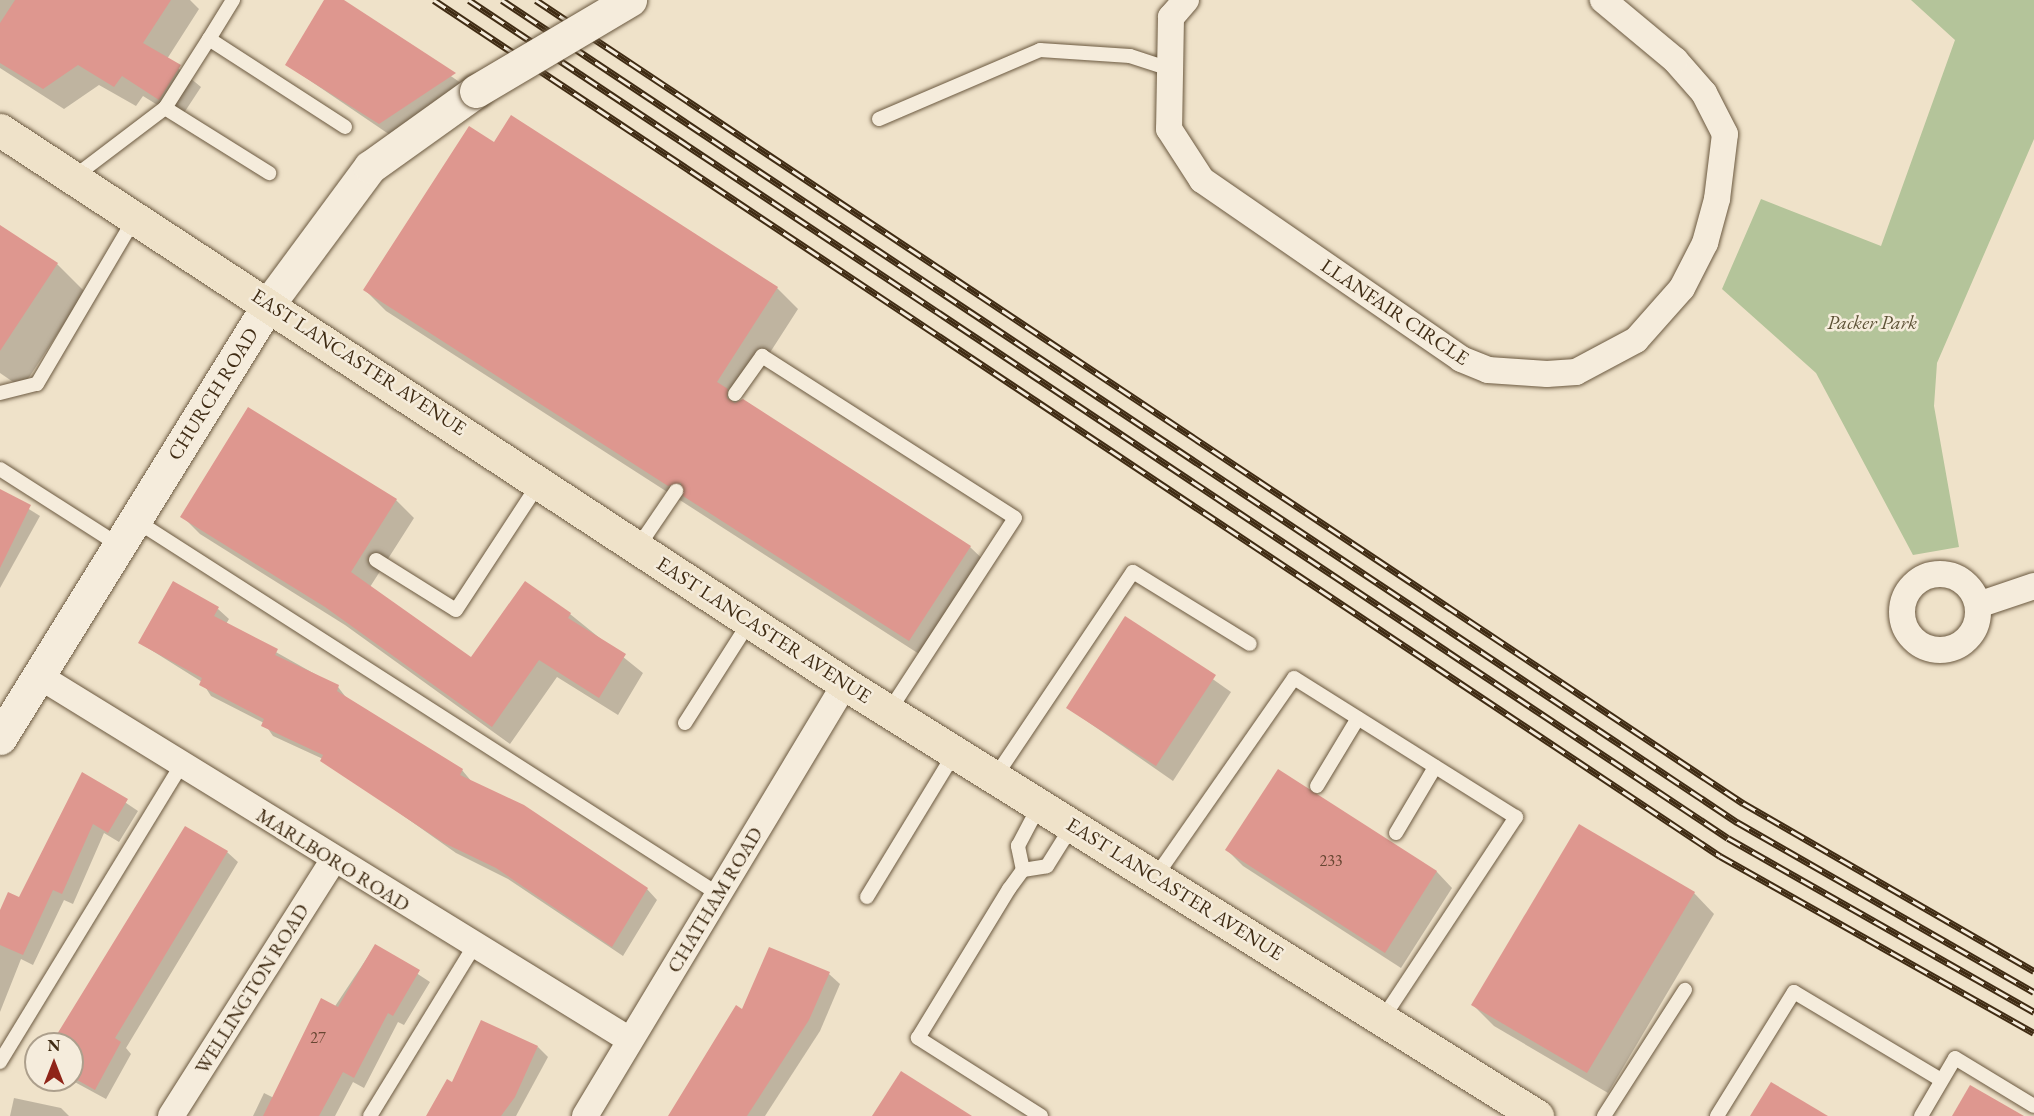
<!DOCTYPE html>
<html>
<head>
<meta charset="utf-8">
<style>
  body { margin:0 }
  #map { position:relative; width:2034px; height:1116px; overflow:hidden; background:#efe2c9; font-family:"EB Garamond",serif }
  div>[style] { position:absolute }
  .green>* { inset:0; background:#b4c49a }
  .shadow>* { inset:0; background:#0003 }
  .building>* { inset:0; background:#de978f }
  .roads { filter:drop-shadow(0 0 2px #6b5940) drop-shadow(0 0 2px #6b5940) }
  .service>* { height:14px; margin:-7px; padding:0 7px; transform-origin:7px; border-radius:7px; background:#f5ecdc }
  .minor>* { height:26px; margin:-13px; padding:0 13px; transform-origin:13px; border-radius:13px; background:#f5ecdc }
  .minor>.ring { margin:-13px; padding:0; box-sizing:content-box; background:none; border:26px solid #f5ecdc; border-radius:50% }
  .tertiary>* { height:33px; margin:-16.5px; padding:0 16.5px; transform-origin:16.5px; border-radius:16.5px; background:#f5ecdc }
  .trunk>* { height:33px; margin:-16.5px; padding:0 16.5px; transform-origin:16.5px; border-radius:16.5px; background:#efe2c9 }
  .rail>* { height:7px; margin-top:-3.5px; transform-origin:0; background:repeating-linear-gradient(90deg,#f5ecdc 0 14px,#3f2b13 0 28px); box-sizing:border-box; border-block:2px solid #3f2b13 }
  .bridges { filter:drop-shadow(0 0 2px #6b5940) drop-shadow(0 0 2px #6b5940) }
  .tertiary-bridge>* { height:33px; margin:-16.5px; padding:0 16.5px; transform-origin:16.5px; border-radius:16.5px; background:#f5ecdc }
  span { translate:-50% -50%; white-space:nowrap; text-align:center; line-height:1.15; -webkit-text-stroke:5px #f5ecdc; paint-order:stroke }
  .number-label { font-size:16px; color:#674632 }
  .number-label span { -webkit-text-stroke-width:0 }
  .street-label { font-size:20px; color:#3f2b13 }
  .park-label { font-size:20px; color:#5c5135; font-style:italic }
  .north { position:absolute; left:24px; top:1032px; width:60px; height:60px; box-sizing:border-box; background:#f5ecdc; border:2px solid #ac9f8c; border-radius:50%; rotate:0deg; font-size:16px; font-weight:700; line-height:24px; text-align:center; color:#3f2b13 }
  .north::after { content:''; display:block; margin:auto; width:21px; height:27px; background:#8f2418; clip-path:polygon(50% 0,100% 100%,50% 72%,0 100%) }
</style>
</head>
<body>
<div id="map">
  <div class="green">
    <div style="clip-path:polygon(1911px 0,2034px 0,2034px 139px,1937px 363px,1934px 406px,1959px 547px,1913px 555px,1816px 373px,1722px 289px,1761px 199px,1881px 246px,1955px 40px)"></div>
  </div>
  <div class="shadow">
    <div style="clip-path:polygon(0 0,190px 0,199px 9px,167px 59px,201px 87px,180px 119px,143px 96px,136px 106px,99px 85px,64px 109px,0 68px)"></div>
    <div style="clip-path:polygon(326px 0,341px 0,471px 90px,396px 139px,287px 65px)"></div>
    <div style="clip-path:polygon(512px 117px,777px 288px,798px 309px,737px 404px,743px 401px,970px 547px,991px 567px,930px 661px,386px 311px,365px 290px,494px 144px)"></div>
    <div style="clip-path:polygon(0 227px,57px 264px,85px 292px,22px 388px,0 373px)"></div>
    <div style="clip-path:polygon(0 491px,40px 516px,0 588px)"></div>
    <div style="clip-path:polygon(396px 500px,414px 518px,370px 587px,471px 659px,570px 614px,643px 673px,618px 715px,557px 677px,510px 744px,345px 625px,200px 534px,182px 516px)"></div>
    <div style="clip-path:polygon(218px 609px,229px 619px,226px 624px,338px 687px,348px 700px,462px 770px,472px 782px,647px 889px,657px 900px,623px 956px,508px 879px,456px 853px,323px 759px,273px 736px,264px 723px,211px 696px,202px 682px,140px 643px)"></div>
    <div style="clip-path:polygon(1126px 618px,1231px 692px,1173px 781px,1068px 708px)"></div>
    <div style="clip-path:polygon(1279px 771px,1437px 872px,1452px 888px,1401px 968px,1243px 866px,1227px 850px)"></div>
    <div style="clip-path:polygon(83px 774px,138px 811px,119px 842px,104px 833px,73px 904px,64px 900px,33px 965px,21px 959px,0 1012px,0 914px,20px 899px)"></div>
    <div style="clip-path:polygon(227px 852px,238px 862px,126px 1048px,131px 1054px,106px 1099px,71px 1080px,72px 1044px,54px 1044px)"></div>
    <div style="clip-path:polygon(1694px 893px,1714px 914px,1608px 1093px,1494px 1026px,1473px 1005px)"></div>
    <div style="clip-path:polygon(375px 946px,430px 982px,404px 1025px,398px 1022px,364px 1088px,353px 1082px,335px 1116px,253px 1116px,264px 1093px,274px 1098px)"></div>
    <div style="clip-path:polygon(829px 974px,840px 984px,820px 1031px,765px 1116px,670px 1116px,743px 1011px)"></div>
    <div style="clip-path:polygon(538px 1047px,548px 1057px,516px 1116px,427px 1116px,453px 1084px)"></div>
    <div style="clip-path:polygon(14px 1098px,61px 1108px,69px 1116px,10px 1116px)"></div>
  </div>
  <div class="building">
    <div style="clip-path:polygon(15px 0,171px 0,143px 43px,181px 65px,159px 100px,122px 76px,114px 87px,78px 65px,43px 89px,0 63px,0 23px)"></div>
    <div style="clip-path:polygon(324px 0,344px 0,456px 73px,379px 124px,285px 65px)"></div>
    <div style="clip-path:polygon(511px 115px,778px 287px,717px 382px,728px 389px,727px 398px,735px 403px,743px 399px,971px 546px,909px 641px,683px 496px,681px 483px,668px 486px,363px 290px,469px 126px,494px 142px)"></div>
    <div style="clip-path:polygon(0 225px,58px 263px,0 351px)"></div>
    <div style="clip-path:polygon(248px 407px,397px 499px,351px 572px,471px 657px,525px 581px,571px 613px,568px 618px,626px 654px,599px 698px,539px 660px,492px 727px,325px 607px,180px 517px)"></div>
    <div style="clip-path:polygon(0 489px,31px 505px,0 568px)"></div>
    <div style="clip-path:polygon(173px 581px,219px 607px,214px 616px,278px 649px,275px 655px,339px 685px,337px 691px,463px 769px,460px 775px,524px 805px,648px 888px,612px 947px,496px 868px,444px 843px,320px 761px,323px 755px,261px 726px,264px 719px,199px 685px,202px 678px,138px 643px)"></div>
    <div style="clip-path:polygon(1125px 616px,1216px 675px,1156px 766px,1066px 708px)"></div>
    <div style="clip-path:polygon(1278px 769px,1437px 871px,1385px 953px,1225px 850px)"></div>
    <div style="clip-path:polygon(82px 772px,128px 799px,108px 833px,93px 824px,62px 894px,53px 890px,23px 955px,0 945px,0 910px,8px 892px,19px 897px)"></div>
    <div style="clip-path:polygon(1579px 824px,1695px 892px,1587px 1073px,1471px 1005px)"></div>
    <div style="clip-path:polygon(185px 826px,228px 851px,115px 1038px,121px 1042px,95px 1090px,72px 1077px,72px 1044px,51px 1044px)"></div>
    <div style="clip-path:polygon(375px 944px,420px 970px,393px 1016px,388px 1013px,354px 1078px,343px 1072px,319px 1116px,263px 1116px,321px 998px,338px 1007px)"></div>
    <div style="clip-path:polygon(769px 947px,830px 972px,809px 1020px,747px 1116px,668px 1116px,736px 1005px,742px 1009px)"></div>
    <div style="clip-path:polygon(481px 1020px,538px 1046px,515px 1097px,501px 1116px,426px 1116px,447px 1079px,452px 1082px)"></div>
    <div style="clip-path:polygon(901px 1071px,972px 1116px,872px 1116px)"></div>
    <div style="clip-path:polygon(1771px 1082px,1828px 1116px,1750px 1116px)"></div>
    <div style="clip-path:polygon(1970px 1085px,2024px 1116px,1952px 1116px)"></div>
  </div>
  <div class="roads">
    <div class="service">
      <div style="left:209px;top:39px;width:46px;rotate:-58.4deg"></div>
      <div style="left:165px;top:108px;width:82px;rotate:-57.5deg"></div>
      <div style="left:209px;top:39px;width:162px;rotate:32.9deg"></div>
      <div style="left:879px;top:119px;width:175px;rotate:-23.2deg"></div>
      <div style="left:1040px;top:50px;width:90px;rotate:3.8deg"></div>
      <div style="left:1130px;top:56px;width:39px;rotate:18deg"></div>
      <div style="left:74px;top:177px;width:114px;rotate:-37.2deg"></div>
      <div style="left:165px;top:108px;width:123px;rotate:32deg"></div>
      <div style="left:0;top:393px;width:38px;rotate:-14deg"></div>
      <div style="left:37px;top:384px;width:191px;rotate:-59.5deg"></div>
      <div style="left:735px;top:394px;width:47px;rotate:-54.6deg"></div>
      <div style="left:762px;top:356px;width:300px;rotate:32.6deg"></div>
      <div style="left:1015px;top:518px;width:230px;rotate:123.1deg"></div>
      <div style="left:0;top:469px;width:141px;rotate:32.6deg"></div>
      <div style="left:135px;top:520px;width:693px;rotate:32.68deg"></div>
      <div style="left:638px;top:547px;width:68px;rotate:-55.8deg"></div>
      <div style="left:376px;top:560px;width:94px;rotate:32deg"></div>
      <div style="left:456px;top:610px;width:152px;rotate:-56.8deg"></div>
      <div style="left:685px;top:723px;width:121px;rotate:-57.5deg"></div>
      <div style="left:995px;top:777px;width:247px;rotate:-56.1deg"></div>
      <div style="left:1133px;top:572px;width:137px;rotate:31.6deg"></div>
      <div style="left:1317px;top:786px;width:79px;rotate:-58.9deg"></div>
      <div style="left:1396px;top:833px;width:77px;rotate:-59.4deg"></div>
      <div style="left:1023px;top:870px;width:25px;rotate:-102deg"></div>
      <div style="left:1018px;top:846px;width:45px;rotate:-62.3deg"></div>
      <div style="left:1156px;top:876px;width:241px;rotate:-55.1deg"></div>
      <div style="left:1294px;top:678px;width:262px;rotate:32.1deg"></div>
      <div style="left:1516px;top:817px;width:241px;rotate:123.5deg"></div>
      <div style="left:867px;top:897px;width:170px;rotate:-58.7deg"></div>
      <div style="left:0;top:1062px;width:347px;rotate:-58.6deg"></div>
      <div style="left:370px;top:1116px;width:199px;rotate:-58.5deg"></div>
      <div style="left:1041px;top:1116px;width:146px;rotate:-147.6deg"></div>
      <div style="left:918px;top:1038px;width:175px;rotate:-58.6deg"></div>
      <div style="left:1009px;top:889px;width:24px;rotate:-54deg"></div>
      <div style="left:1023px;top:870px;width:24px;rotate:-9deg"></div>
      <div style="left:1047px;top:866px;width:47px;rotate:-58deg"></div>
      <div style="left:1604px;top:1116px;width:150px;rotate:-57.3deg"></div>
      <div style="left:1717px;top:1116px;width:146px;rotate:-58.2deg"></div>
      <div style="left:1794px;top:992px;width:171px;rotate:30.9deg"></div>
      <div style="left:1921px;top:1116px;width:67px;rotate:-59.6deg"></div>
      <div style="left:1955px;top:1058px;width:92px;rotate:31.3deg"></div>
    </div>
    <div class="minor">
      <div style="left:1186px;top:0;width:23px;rotate:131deg"></div>
      <div style="left:1171px;top:17px;width:112px;rotate:91deg"></div>
      <div style="left:1169px;top:129px;width:61px;rotate:57.1deg"></div>
      <div style="left:1202px;top:180px;width:315px;rotate:34.6deg"></div>
      <div style="left:1461px;top:359px;width:29px;rotate:22deg"></div>
      <div style="left:1488px;top:370px;width:59px;rotate:3.9deg"></div>
      <div style="left:1547px;top:374px;width:29px;rotate:-4deg"></div>
      <div style="left:1576px;top:372px;width:68px;rotate:-28.1deg"></div>
      <div style="left:1636px;top:340px;width:69px;rotate:-48.5deg"></div>
      <div style="left:1682px;top:288px;width:51px;rotate:-62.9deg"></div>
      <div style="left:1705px;top:243px;width:46px;rotate:-74.7deg"></div>
      <div style="left:1717px;top:199px;width:65px;rotate:-83deg"></div>
      <div style="left:1725px;top:134px;width:46px;rotate:-117.1deg"></div>
      <div style="left:1704px;top:93px;width:44px;rotate:-131.3deg"></div>
      <div style="left:1675px;top:60px;width:94px;rotate:-140.2deg"></div>
      <div class="ring" style="left:1902px;top:574px;width:50px;height:50px"></div>
      <div style="left:1978px;top:605px;width:59px;rotate:-18.7deg"></div>
      <div style="left:39px;top:676px;width:694px;rotate:31.63deg"></div>
      <div style="left:171px;top:1116px;width:302px;rotate:-57.6deg"></div>
      <div style="left:585px;top:1116px;width:504px;rotate:-58.96deg"></div>
    </div>
    <div class="tertiary">
      <div style="left:0;top:738px;width:513px;rotate:-58.23deg"></div>
      <div style="left:270px;top:302px;width:168px;rotate:-53.5deg"></div>
      <div style="left:370px;top:167px;width:130px;rotate:-35.6deg"></div>
    </div>
    <div class="trunk">
      <div style="left:0;top:130px;width:1010px;rotate:33.25deg"></div>
      <div style="left:845px;top:684px;width:816px;rotate:31.98deg"></div>
    </div>
  </div>
  <div class="rail">
    <div style="left:434px;top:0;width:1545px;rotate:33.65deg"></div>
    <div style="left:1720px;top:856px;width:360px;rotate:29.4deg"></div>
    <div style="left:469px;top:0;width:1512px;rotate:33.65deg"></div>
    <div style="left:1728px;top:838px;width:352px;rotate:29.6deg"></div>
    <div style="left:502px;top:0;width:1484px;rotate:33.65deg"></div>
    <div style="left:1737px;top:822px;width:342px;rotate:29.8deg"></div>
    <div style="left:536px;top:0;width:1450px;rotate:33.64deg"></div>
    <div style="left:1743px;top:803px;width:336px;rotate:30deg"></div>
  </div>
  <div class="bridges">
    <div class="tertiary-bridge">
      <div style="left:476px;top:91px;width:179px;rotate:-30.6deg"></div>
    </div>
  </div>
  <div class="number-label">
    <span style="left:1331px;top:861px">233</span>
    <span style="left:318px;top:1038px">27</span>
  </div>
  <div class="street-label">
    <span style="left:1395px;top:312px;rotate:34deg">LLANFAIR CIRCLE</span>
    <span style="left:359px;top:362px;rotate:33deg">EAST LANCASTER AVENUE</span>
    <span style="left:213px;top:394px;rotate:-58deg">CHURCH ROAD</span>
    <span style="left:764px;top:630px;rotate:33deg">EAST LANCASTER AVENUE</span>
    <span style="left:333px;top:860px;rotate:32deg">MARLBORO ROAD</span>
    <span style="left:1175px;top:889px;rotate:32deg">EAST LANCASTER AVENUE</span>
    <span style="left:715px;top:900px;rotate:-59deg">CHATHAM ROAD</span>
    <span style="left:252px;top:989px;rotate:-58deg">WELLINGTON ROAD</span>
  </div>
  <div class="park-label">
    <span style="left:1872px;top:322px">Packer Park</span>
  </div>
  <div class="north">N</div>
</div>
</body>
</html>
